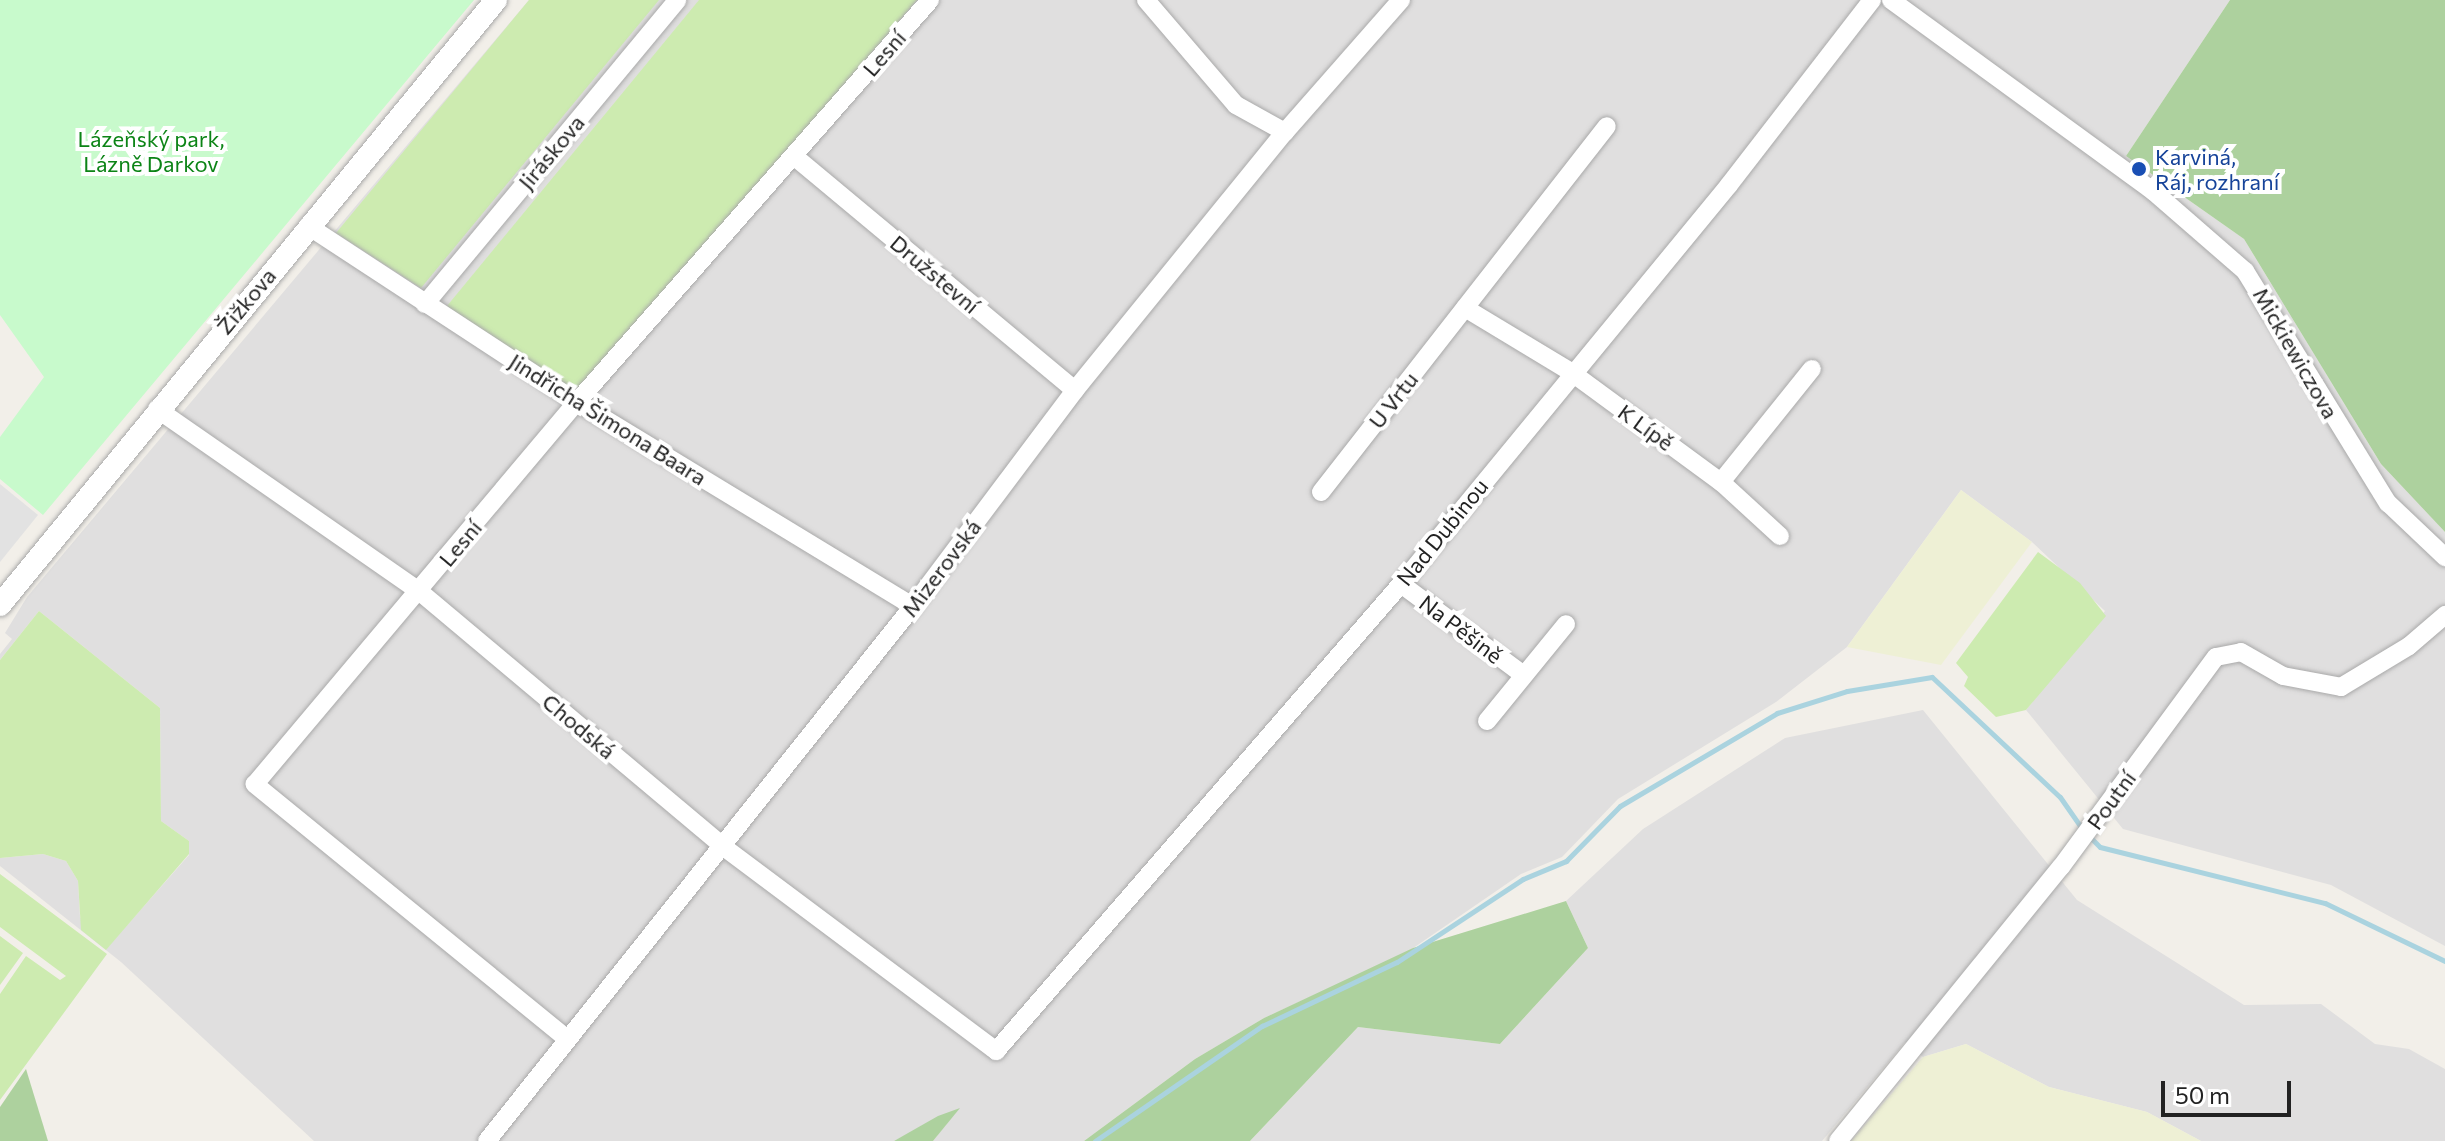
<!DOCTYPE html>
<html>
<head>
<meta charset="utf-8">
<style>
  body { margin:0 }
  #map { position:relative; width:2445px; height:1141px; overflow:hidden; background:#f2efe9; font-family:Commissioner,sans-serif }
  div>[style] { position:absolute }
  .residential>* { inset:0; background:#e0dfdf }
  .farmland>* { inset:0; background:#eef0d5 }
  .grass>* { inset:0; background:#cdebb0 }
  .forest>* { inset:0; background:#add19e }
  .park>* { inset:0; background:#c8facc }
  .parking>* { inset:0; background:#e2e2e2 }
  .stream>* { height:5px; margin:-2.5px; padding:0 2.5px; transform-origin:2.5px; border-radius:2.5px; background:#aad3df }
  .roads { filter:drop-shadow(0 0 2px #a9a9a9) drop-shadow(0 0 2px #a9a9a9) }
  .minor>* { height:18px; margin:-9px; padding:0 9px; transform-origin:9px; border-radius:9px; background:#fff }
  .tertiary>* { height:22px; margin:-11px; padding:0 11px; transform-origin:11px; border-radius:11px; background:#fff }
  .dots>* { width:22px; height:22px; translate:-50% -50%; box-sizing:border-box; border:4px solid #fff; border-radius:50% }
  span { translate:-50% -50%; white-space:nowrap; text-align:center; line-height:1.15; -webkit-text-stroke:8px #fff; paint-order:stroke }
  .street-label { font-size:22px; color:#222 }
  .park-label { font-size:22px; color:#0c8416 }
  .transit-label { font-size:22px; color:#164399 }
  .left { translate:0 -50%; text-align:left }
  .scale { position:absolute; left:2161px; top:1081px; width:130px; height:36px; box-sizing:border-box; border:4px solid #222; border-top:0; padding-left:10px; font-size:24px; line-height:28px; white-space:nowrap; color:#222; -webkit-text-stroke:6px #fff; paint-order:stroke }
</style>
</head>
<body>
<div id="map">
  <div class="residential">
    <div style="clip-path:polygon(529px 0,2230px 0,2126px 156px,2244px 239px,2381px 464px,2445px 532px,2445px 946px,2331px 885px,2123px 829px,2026px 710px,2105px 611px,2032px 542px,1961px 490px,1847px 647px,1776px 702px,1618px 799px,1562px 857px,1521px 874px,1406px 953px,1264px 1018px,1195px 1059px,1084px 1141px,933px 1141px,958px 1109px,894px 1141px,314px 1141px,121px 962px,0 866px,0 858px,43px 854px,66px 861px,78px 881px,80px 917px,106px 949px,189px 855px,189px 841px,161px 821px,160px 708px,39px 611px,0 660px,0 654px,12px 639px,5px 633px,27px 597px)"></div>
    <div style="clip-path:polygon(1923px 710px,2077px 900px,2244px 1005px,2321px 1004px,2375px 1044px,2409px 1049px,2445px 1069px,2445px 1141px,2201px 1141px,2147px 1112px,2049px 1087px,1966px 1044px,1923px 1057px,1905px 1042px,1822px 1141px,1250px 1141px,1358px 1027px,1500px 1044px,1588px 948px,1566px 901px,1643px 829px,1785px 738px)"></div>
  </div>
  <div class="farmland">
    <div style="clip-path:polygon(1961px 490px,2032px 542px,1941px 665px,1847px 647px)"></div>
    <div style="clip-path:polygon(1966px 1044px,2049px 1087px,2147px 1112px,2201px 1141px,1851px 1141px,1923px 1057px)"></div>
  </div>
  <div class="grass">
    <div style="clip-path:polygon(529px 0,659px 0,421px 288px,336px 233px)"></div>
    <div style="clip-path:polygon(699px 0,917px 0,586px 384px,572px 389px,447px 306px)"></div>
    <div style="clip-path:polygon(2038px 552px,2080px 583px,2106px 616px,2026px 710px,1996px 717px,1964px 686px,1968px 677px,1956px 663px)"></div>
    <div style="clip-path:polygon(39px 611px,160px 708px,161px 821px,189px 841px,189px 854px,106px 950px,81px 930px,78px 881px,66px 861px,43px 854px,0 858px,0 660px)"></div>
    <div style="clip-path:polygon(0 874px,107px 954px,0 1100px,0 994px,26px 956px,60px 980px,66px 976px,0 927px)"></div>
    <div style="clip-path:polygon(0 936px,23px 953px,0 985px)"></div>
  </div>
  <div class="forest">
    <div style="clip-path:polygon(2230px 0,2445px 0,2445px 532px,2381px 464px,2244px 239px,2126px 156px)"></div>
    <div style="clip-path:polygon(1566px 901px,1588px 948px,1500px 1044px,1358px 1027px,1250px 1141px,1084px 1141px,1195px 1059px,1264px 1018px,1413px 948px)"></div>
    <div style="clip-path:polygon(26px 1069px,48px 1141px,0 1141px,0 1107px)"></div>
    <div style="clip-path:polygon(960px 1108px,933px 1141px,894px 1141px,938px 1116px)"></div>
  </div>
  <div class="park">
    <div style="clip-path:polygon(0 0,474px 0,43px 515px,0 479px,0 437px,44px 377px,0 315px)"></div>
  </div>
  <div class="parking">
    <div style="clip-path:polygon(0 484px,38px 515px,0 562px)"></div>
  </div>
  <div class="stream">
    <div style="left:2090px;top:837px;width:14px;rotate:45deg"></div>
    <div style="left:2100px;top:847px;width:232px;rotate:14deg"></div>
    <div style="left:2325px;top:903px;width:133px;rotate:25.8deg"></div>
    <div style="left:1095px;top:1141px;width:203px;rotate:-34.6deg"></div>
    <div style="left:1262px;top:1026px;width:149px;rotate:-25.4deg"></div>
    <div style="left:1397px;top:962px;width:151px;rotate:-33.4deg"></div>
    <div style="left:1523px;top:879px;width:47px;rotate:-22.7deg"></div>
    <div style="left:1566px;top:861px;width:77px;rotate:-45.5deg"></div>
    <div style="left:1620px;top:806px;width:182px;rotate:-30.6deg"></div>
    <div style="left:1777px;top:713px;width:73px;rotate:-17.4deg"></div>
    <div style="left:1847px;top:691px;width:86px;rotate:-9.4deg"></div>
    <div style="left:1932px;top:677px;width:175px;rotate:43.2deg"></div>
    <div style="left:2060px;top:797px;width:40px;rotate:55.1deg"></div>
  </div>
  <div class="roads">
    <div class="minor">
      <div style="left:1146px;top:0;width:138px;rotate:49.4deg"></div>
      <div style="left:1236px;top:105px;width:56px;rotate:28.9deg"></div>
      <div style="left:1891px;top:0;width:324px;rotate:36.1deg"></div>
      <div style="left:2153px;top:191px;width:122px;rotate:41deg"></div>
      <div style="left:2245px;top:271px;width:273px;rotate:58.4deg"></div>
      <div style="left:2388px;top:503px;width:79px;rotate:43.5deg"></div>
      <div style="left:795px;top:157px;width:364px;rotate:39.8deg"></div>
      <div style="left:308px;top:226px;width:321px;rotate:33.2deg"></div>
      <div style="left:577px;top:402px;width:393px;rotate:31.3deg"></div>
      <div style="left:425px;top:304px;width:395px;rotate:-50.3deg"></div>
      <div style="left:1465px;top:308px;width:124px;rotate:31.1deg"></div>
      <div style="left:1571px;top:372px;width:186px;rotate:36.3deg"></div>
      <div style="left:1721px;top:482px;width:80px;rotate:42.5deg"></div>
      <div style="left:157px;top:409px;width:320px;rotate:34.8deg"></div>
      <div style="left:420px;top:592px;width:393px;rotate:40deg"></div>
      <div style="left:721px;top:845px;width:344px;rotate:36.8deg"></div>
      <div style="left:996px;top:1051px;width:618px;rotate:-49.07deg"></div>
      <div style="left:1401px;top:584px;width:517px;rotate:-50.58deg"></div>
      <div style="left:1729px;top:185px;width:234px;rotate:-52.3deg"></div>
      <div style="left:1721px;top:482px;width:145px;rotate:-51.2deg"></div>
      <div style="left:1321px;top:492px;width:464px;rotate:-52deg"></div>
      <div style="left:1401px;top:584px;width:151px;rotate:36.6deg"></div>
      <div style="left:1487px;top:721px;width:125px;rotate:-50.8deg"></div>
      <div style="left:566px;top:1038px;width:402px;rotate:-140.8deg"></div>
      <div style="left:255px;top:784px;width:500px;rotate:-49.9deg"></div>
      <div style="left:577px;top:402px;width:535px;rotate:-48.71deg"></div>
      <div style="left:487px;top:1141px;width:684px;rotate:-51.47deg"></div>
      <div style="left:913px;top:606px;width:270px;rotate:-53.1deg"></div>
      <div style="left:1075px;top:390px;width:333px;rotate:-50.9deg"></div>
      <div style="left:1285px;top:132px;width:176px;rotate:-48.7deg"></div>
      <div style="left:1838px;top:1141px;width:353px;rotate:-50.9deg"></div>
      <div style="left:2061px;top:867px;width:261px;rotate:-53.6deg"></div>
      <div style="left:2216px;top:657px;width:25px;rotate:-11deg"></div>
      <div style="left:2241px;top:652px;width:48px;rotate:29.7deg"></div>
      <div style="left:2283px;top:676px;width:59px;rotate:10.7deg"></div>
      <div style="left:2341px;top:687px;width:79px;rotate:-31.1deg"></div>
      <div style="left:2409px;top:646px;width:48px;rotate:-40.7deg"></div>
    </div>
    <div class="tertiary">
      <div style="left:0;top:605px;width:782px;rotate:-50.65deg"></div>
    </div>
  </div>
  <div class="dots">
    <div style="left:2139px;top:169px;background:#1a4fb4"></div>
  </div>
  <div class="street-label">
    <span style="left:884px;top:53px;rotate:-49deg">Lesní</span>
    <span style="left:551px;top:152px;rotate:-50deg">Jiráskova</span>
    <span style="left:935px;top:274px;rotate:40deg">Družstevní</span>
    <span style="left:246px;top:301px;rotate:-50deg">Žižkova</span>
    <span style="left:2296px;top:353px;rotate:60deg">Mickiewiczova</span>
    <span style="left:1393px;top:400px;rotate:-52deg">U Vrtu</span>
    <span style="left:608px;top:419px;rotate:32deg">Jindřicha Šimona Baara</span>
    <span style="left:1646px;top:427px;rotate:36deg">K Lípě</span>
    <span style="left:1442px;top:532px;rotate:-51deg">Nad Dubinou</span>
    <span style="left:460px;top:543px;rotate:-50deg">Lesní</span>
    <span style="left:941px;top:568px;rotate:-53deg">Mizerovská</span>
    <span style="left:1461px;top:629px;rotate:37deg">Na Pěšině</span>
    <span style="left:579px;top:726px;rotate:40deg">Chodská</span>
    <span style="left:2111px;top:800px;rotate:-54deg">Poutní</span>
  </div>
  <div class="park-label">
    <span style="left:151px;top:151px">Lázeňský park,<br>Lázně Darkov</span>
  </div>
  <div class="transit-label">
    <span class="left" style="left:2155px;top:169px">Karviná,<br>Ráj, rozhraní</span>
  </div>
  <div class="scale">50 m</div>
</div>
</body>
</html>
